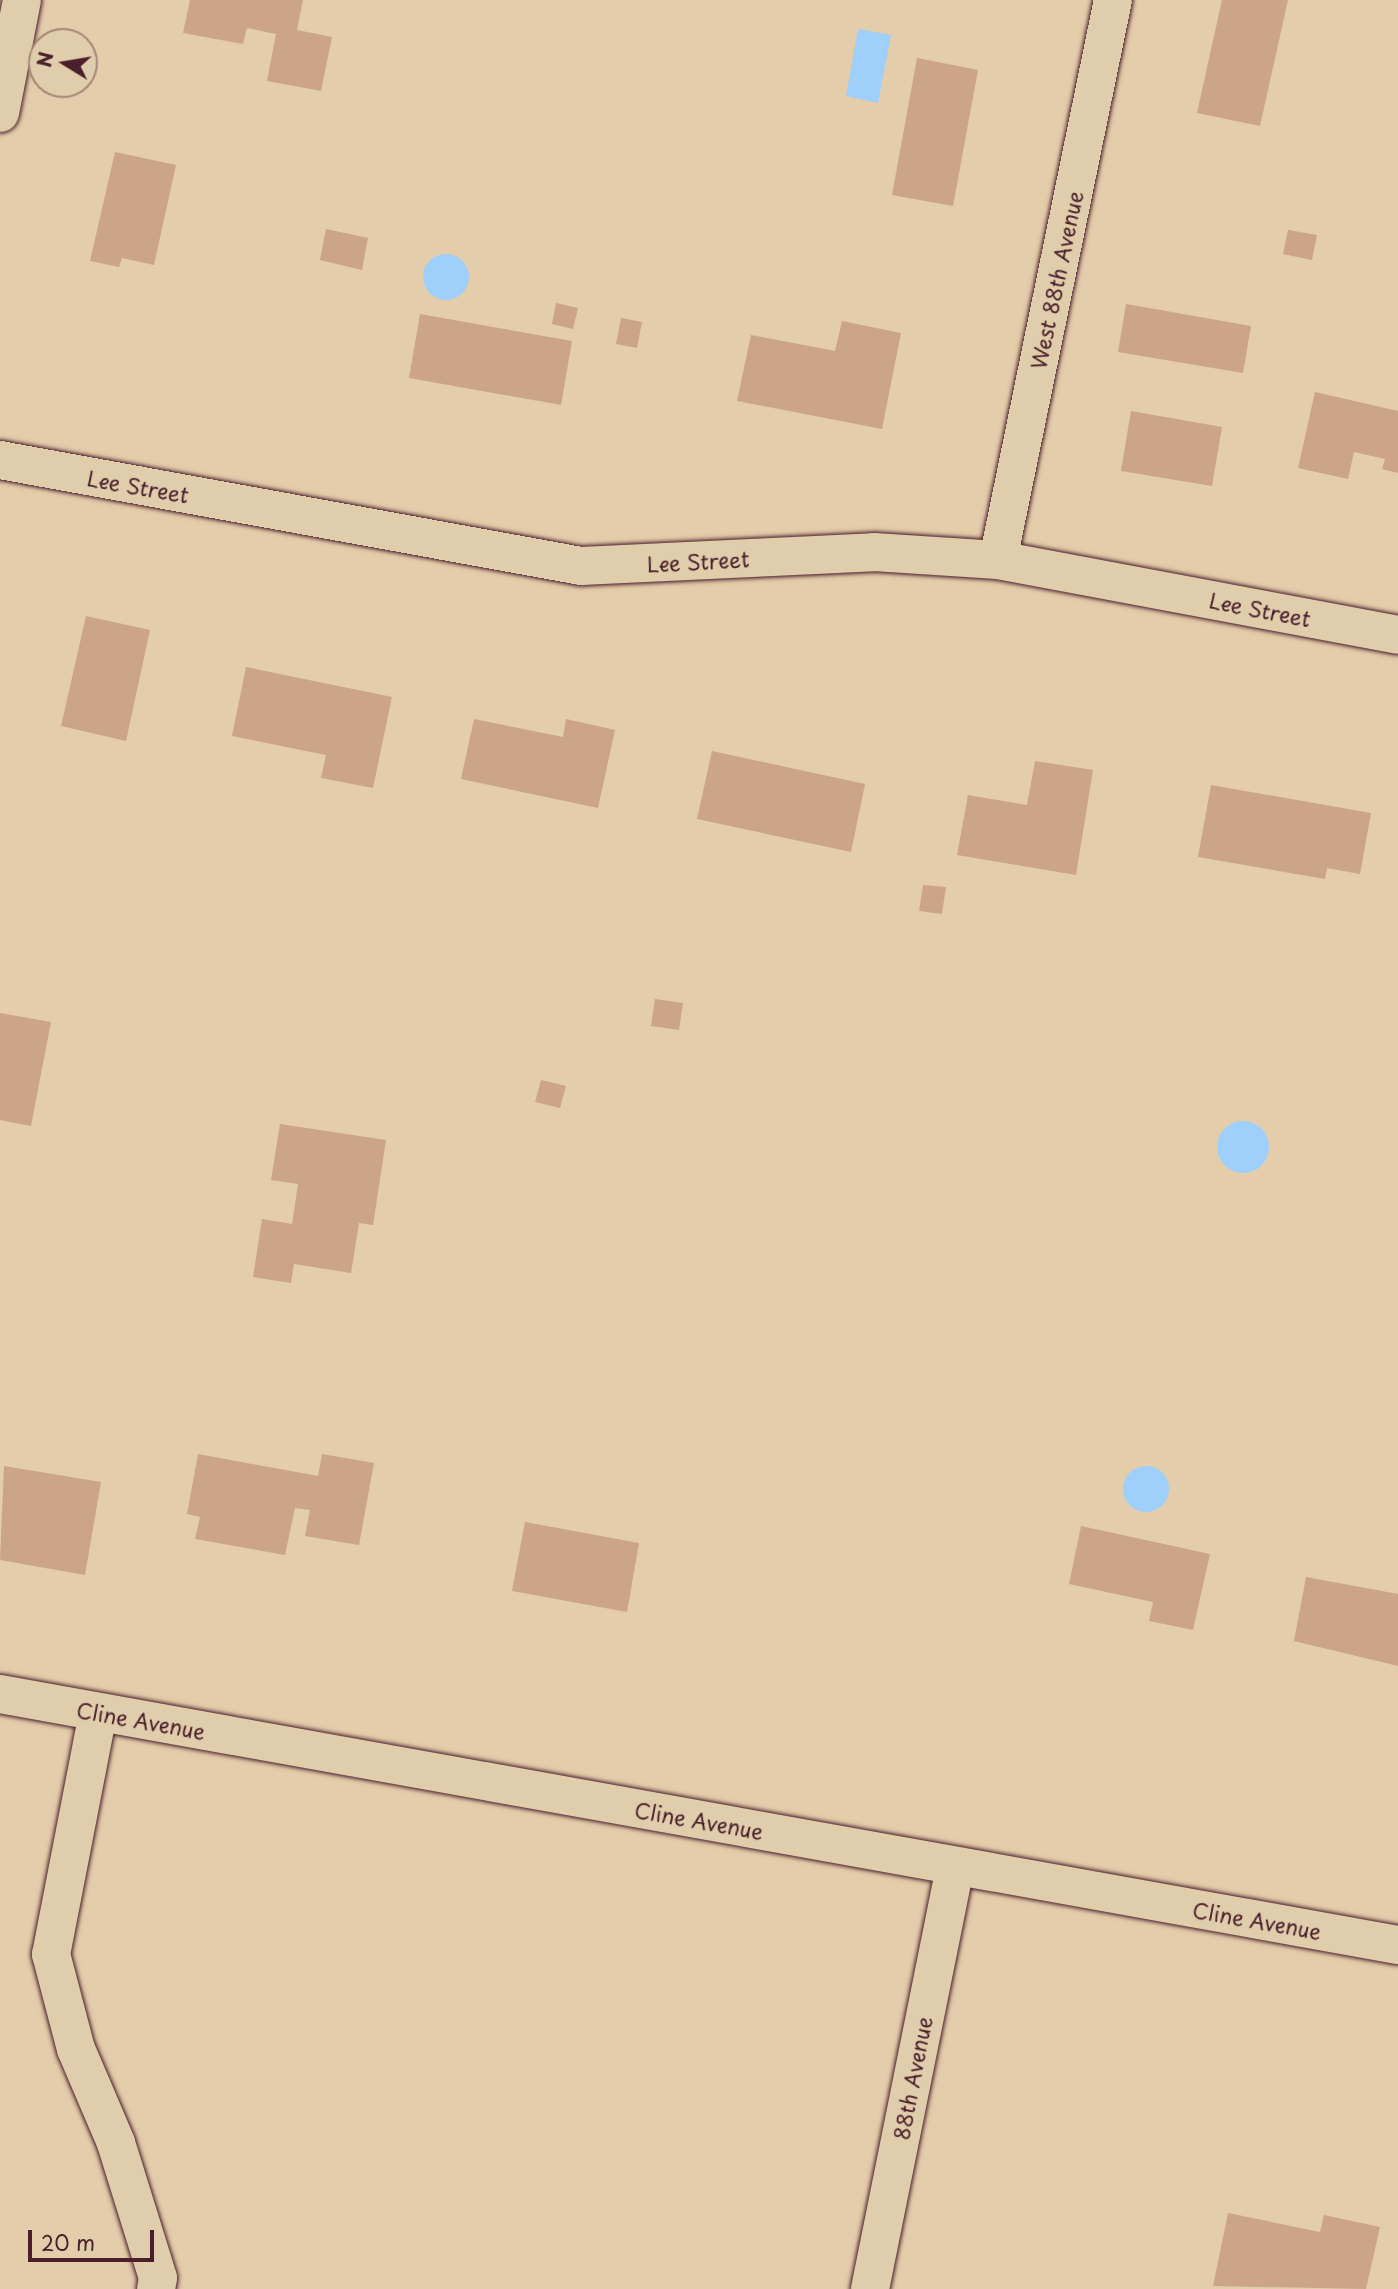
<!DOCTYPE html>
<html>
<head>
<meta charset="utf-8">
<style>
  body { margin:0 }
  #map { position:relative; width:1398px; height:2289px; overflow:hidden; background:#e4cdaa; font-family:"Playpen Sans",sans-serif }
  div>[style] { position:absolute }
  .water>* { inset:0; background:#9fcffb }
  .round { border-radius:50% }
  .building>* { inset:0; background:#cca488 }
  .roads { filter:drop-shadow(0 0 2px #4a1f2b) drop-shadow(0 0 2px #4a1f2b) }
  .minor>* { height:38px; margin:-19px; padding:0 19px; transform-origin:19px; border-radius:19px; background:#e0cdab }
  span { translate:-50% -50%; white-space:nowrap; text-align:center; line-height:1.15; -webkit-text-stroke:7px #e0cdab; paint-order:stroke }
  .street-label { font-size:21px; color:#4a1f2b }
  .north { position:absolute; left:28px; top:28px; width:70px; height:70px; box-sizing:border-box; background:#e0cdab; border:2px solid #a48778; border-radius:50%; rotate:281deg; font-size:19px; font-weight:700; line-height:28px; text-align:center; color:#4a1f2b }
  .north::after { content:''; display:block; margin:auto; width:24px; height:32px; background:#4a1f2b; clip-path:polygon(50% 0,100% 100%,50% 72%,0 100%) }
  .scale { position:absolute; left:28px; top:2230px; width:126px; height:32px; box-sizing:border-box; border:4px solid #4a1f2b; border-top:0; padding-left:9px; font-size:21px; line-height:24px; white-space:nowrap; color:#4a1f2b; -webkit-text-stroke:5px #e0cdab; paint-order:stroke }
</style>
</head>
<body>
<div id="map">
  <div class="water">
    <div style="clip-path:polygon(858px 29px,891px 35px,878px 103px,846px 96px)"></div>
    <div class="round" style="left:423px;top:254px;width:46px;height:46px"></div>
    <div class="round" style="left:1217px;top:1121px;width:52px;height:52px"></div>
    <div class="round" style="left:1123px;top:1466px;width:46px;height:46px"></div>
  </div>
  <div class="building">
    <div style="clip-path:polygon(190px 0,303px 0,297px 30px,332px 37px,321px 91px,267px 81px,276px 34px,247px 28px,243px 44px,183px 33px)"></div>
    <div style="clip-path:polygon(1222px 0,1288px 0,1260px 126px,1197px 113px)"></div>
    <div style="clip-path:polygon(917px 58px,978px 70px,953px 206px,892px 195px)"></div>
    <div style="clip-path:polygon(115px 152px,176px 165px,154px 265px,122px 258px,119px 267px,90px 261px)"></div>
    <div style="clip-path:polygon(326px 229px,368px 238px,362px 270px,320px 260px)"></div>
    <div style="clip-path:polygon(1288px 230px,1317px 235px,1312px 260px,1283px 254px)"></div>
    <div style="clip-path:polygon(556px 303px,578px 308px,573px 329px,552px 324px)"></div>
    <div style="clip-path:polygon(1126px 304px,1251px 326px,1243px 373px,1118px 352px)"></div>
    <div style="clip-path:polygon(420px 314px,572px 341px,561px 405px,409px 378px)"></div>
    <div style="clip-path:polygon(621px 318px,642px 322px,637px 348px,616px 344px)"></div>
    <div style="clip-path:polygon(842px 321px,901px 333px,882px 429px,737px 401px,751px 335px,835px 351px)"></div>
    <div style="clip-path:polygon(1315px 392px,1398px 411px,1398px 473px,1382px 469px,1385px 459px,1354px 452px,1348px 479px,1298px 468px)"></div>
    <div style="clip-path:polygon(1131px 411px,1222px 427px,1212px 486px,1121px 471px)"></div>
    <div style="clip-path:polygon(86px 616px,150px 630px,126px 741px,61px 726px)"></div>
    <div style="clip-path:polygon(246px 667px,392px 697px,373px 788px,321px 778px,326px 755px,232px 736px)"></div>
    <div style="clip-path:polygon(474px 719px,563px 737px,566px 719px,615px 730px,598px 808px,461px 779px)"></div>
    <div style="clip-path:polygon(712px 751px,865px 784px,851px 852px,697px 819px)"></div>
    <div style="clip-path:polygon(1035px 761px,1093px 770px,1076px 875px,957px 855px,968px 795px,1027px 805px)"></div>
    <div style="clip-path:polygon(1211px 785px,1371px 813px,1360px 874px,1327px 868px,1325px 879px,1198px 857px)"></div>
    <div style="clip-path:polygon(923px 885px,946px 887px,942px 914px,919px 911px)"></div>
    <div style="clip-path:polygon(655px 999px,683px 1003px,679px 1030px,651px 1026px)"></div>
    <div style="clip-path:polygon(0 1013px,51px 1022px,31px 1126px,0 1120px)"></div>
    <div style="clip-path:polygon(541px 1080px,566px 1086px,560px 1108px,535px 1102px)"></div>
    <div style="clip-path:polygon(280px 1124px,386px 1140px,373px 1225px,359px 1223px,351px 1273px,294px 1264px,291px 1283px,253px 1277px,262px 1219px,292px 1224px,298px 1184px,271px 1180px)"></div>
    <div style="clip-path:polygon(198px 1454px,318px 1476px,322px 1454px,374px 1463px,359px 1545px,305px 1536px,310px 1510px,295px 1508px,285px 1555px,195px 1539px,200px 1517px,187px 1514px)"></div>
    <div style="clip-path:polygon(4px 1466px,101px 1482px,85px 1575px,0 1560px)"></div>
    <div style="clip-path:polygon(525px 1522px,639px 1543px,627px 1612px,512px 1591px)"></div>
    <div style="clip-path:polygon(1081px 1526px,1210px 1554px,1193px 1630px,1149px 1621px,1153px 1602px,1069px 1584px)"></div>
    <div style="clip-path:polygon(1306px 1577px,1398px 1594px,1398px 1666px,1294px 1641px)"></div>
    <div style="clip-path:polygon(1228px 2213px,1320px 2232px,1324px 2215px,1380px 2227px,1366px 2289px,1213px 2286px)"></div>
  </div>
  <div class="roads">
    <div class="minor">
      <div style="left:0;top:113px;width:115px;rotate:-79deg"></div>
      <div style="left:0;top:460px;width:591px;rotate:10.34deg"></div>
      <div style="left:581px;top:566px;width:293px;rotate:-2.7deg"></div>
      <div style="left:874px;top:552px;width:124px;rotate:3.7deg"></div>
      <div style="left:998px;top:560px;width:407px;rotate:10.6deg"></div>
      <div style="left:998px;top:560px;width:572px;rotate:-78.4deg"></div>
      <div style="left:0;top:1694px;width:1420px;rotate:10.18deg"></div>
      <div style="left:98px;top:1713px;width:246px;rotate:101deg"></div>
      <div style="left:51px;top:1954px;width:98px;rotate:75.3deg"></div>
      <div style="left:76px;top:2049px;width:102px;rotate:66.9deg"></div>
      <div style="left:116px;top:2143px;width:141px;rotate:72.7deg"></div>
      <div style="left:158px;top:2278px;width:11px;rotate:100deg"></div>
      <div style="left:870px;top:2289px;width:431px;rotate:-78.6deg"></div>
    </div>
  </div>
  <div class="street-label">
    <span style="left:1056px;top:280px;rotate:-78deg">West 88th Avenue</span>
    <span style="left:138px;top:486px;rotate:10deg">Lee Street</span>
    <span style="left:698px;top:561px;rotate:-3deg">Lee Street</span>
    <span style="left:1260px;top:609px;rotate:11deg">Lee Street</span>
    <span style="left:141px;top:1720px;rotate:10deg">Cline Avenue</span>
    <span style="left:699px;top:1820px;rotate:10deg">Cline Avenue</span>
    <span style="left:1257px;top:1920px;rotate:10deg">Cline Avenue</span>
    <span style="left:912px;top:2078px;rotate:-79deg">88th Avenue</span>
  </div>
  <div class="north">N</div>
  <div class="scale">20 m</div>
</div>
</body>
</html>
